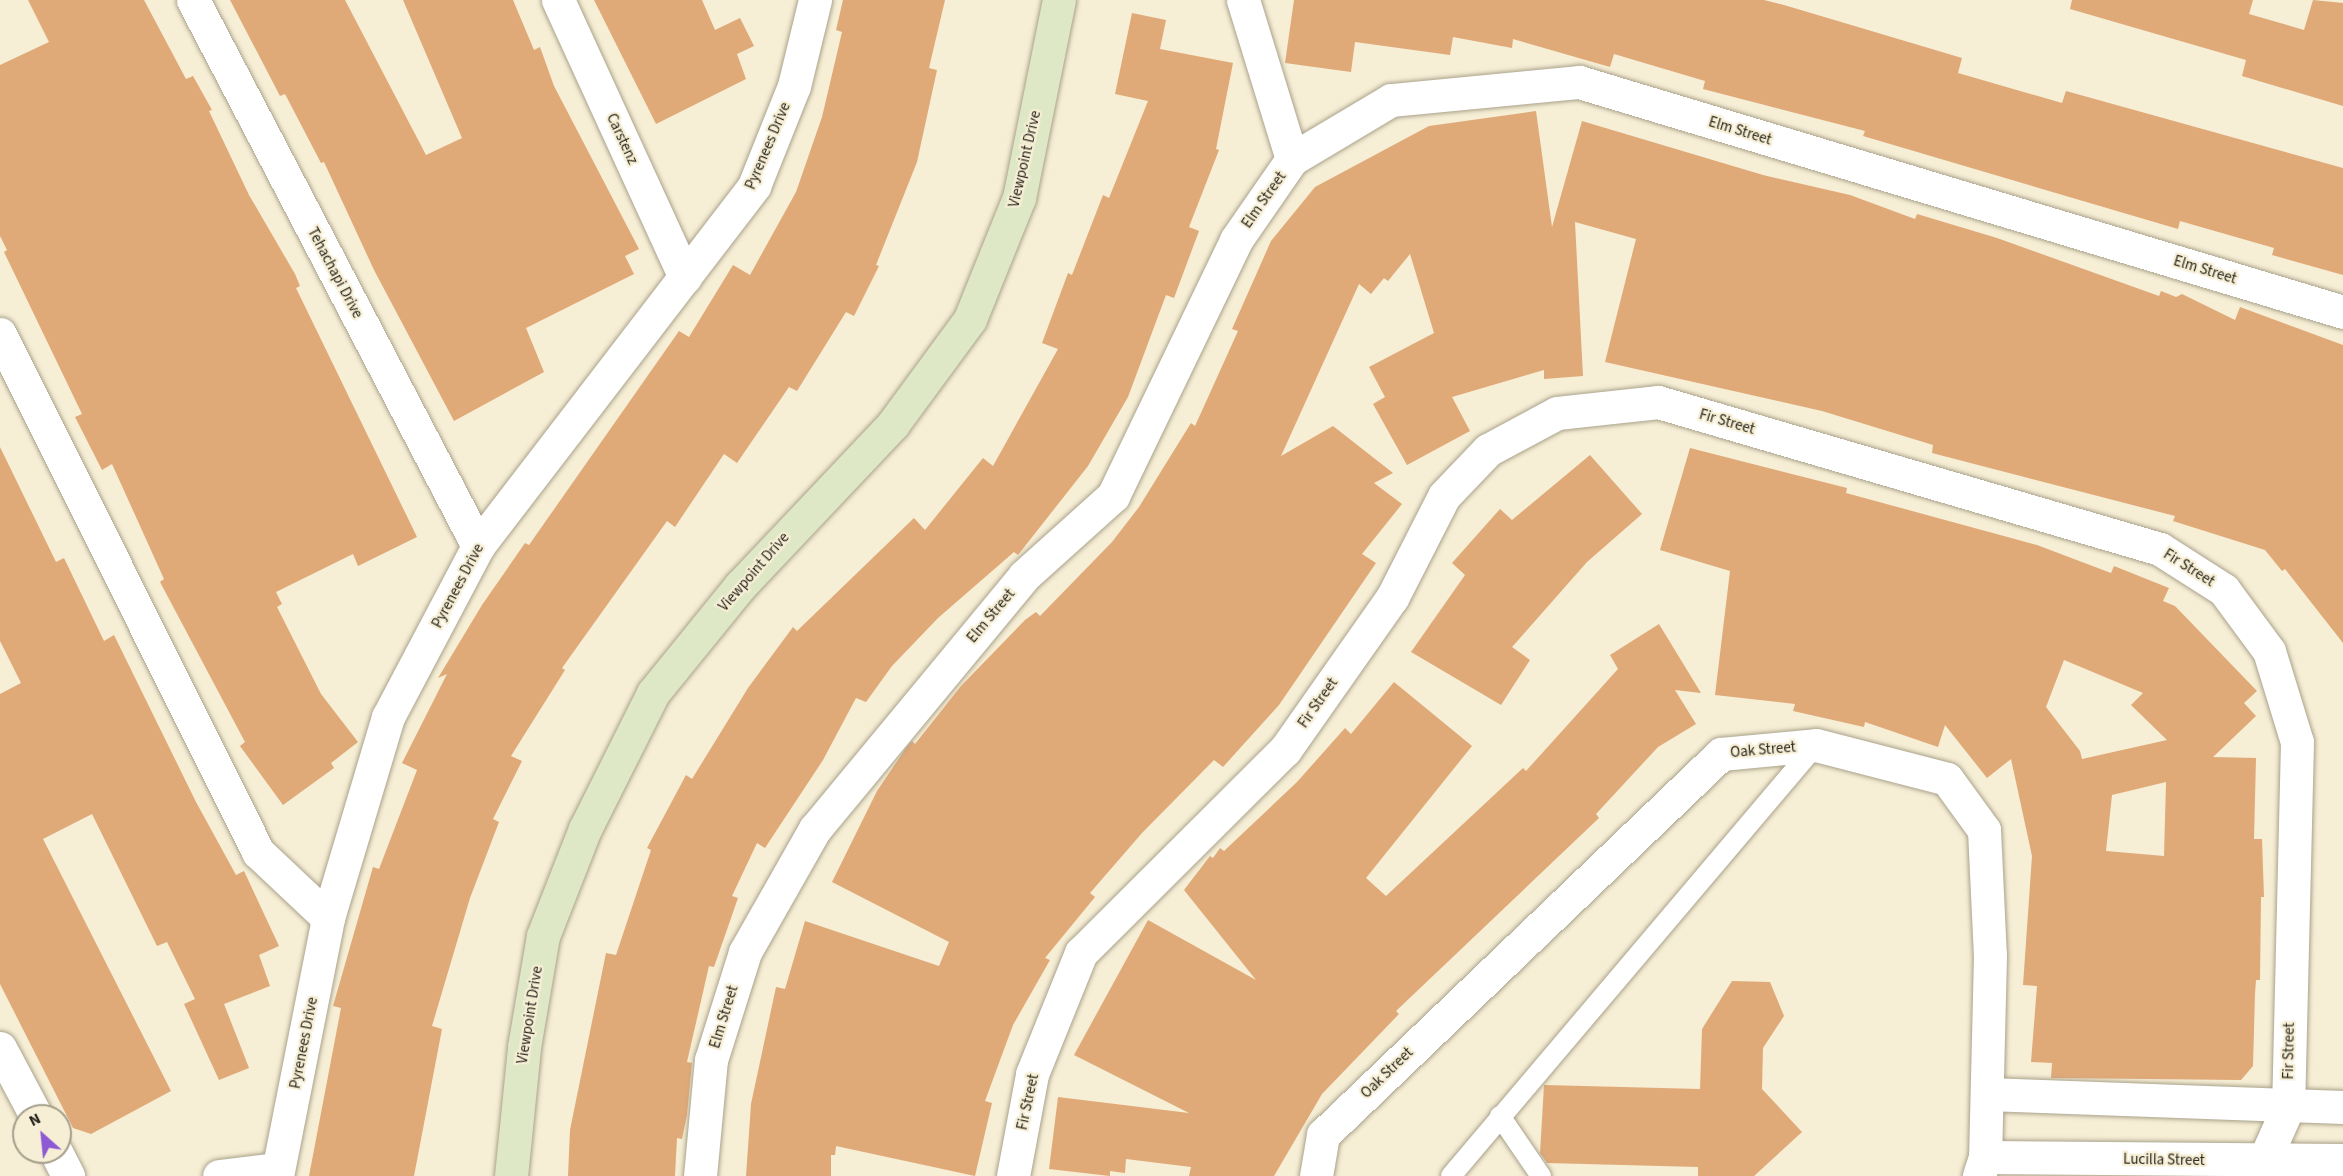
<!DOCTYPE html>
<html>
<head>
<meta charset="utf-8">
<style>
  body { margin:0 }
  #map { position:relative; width:2343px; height:1176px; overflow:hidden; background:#f6eed5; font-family:"Source Sans 3",sans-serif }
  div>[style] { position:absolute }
  .building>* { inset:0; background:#e0a978 }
  .roads { filter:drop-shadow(0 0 2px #aaa28b) drop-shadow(0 0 2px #aaa28b) }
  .lane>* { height:20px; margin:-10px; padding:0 10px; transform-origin:10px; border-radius:10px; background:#fff }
  .street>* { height:33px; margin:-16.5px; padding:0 16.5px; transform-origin:16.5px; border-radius:16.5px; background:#fff }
  .secondary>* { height:33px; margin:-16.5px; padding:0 16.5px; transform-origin:16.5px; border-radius:16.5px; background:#dee8c6 }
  span { translate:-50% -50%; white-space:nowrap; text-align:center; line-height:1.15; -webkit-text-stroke:4.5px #f6eed5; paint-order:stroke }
  .street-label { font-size:15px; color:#28251c }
  .north { position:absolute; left:12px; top:1104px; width:60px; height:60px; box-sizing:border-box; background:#f6eed5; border:2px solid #a49e8b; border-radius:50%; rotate:333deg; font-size:16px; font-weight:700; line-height:24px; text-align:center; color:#28251c }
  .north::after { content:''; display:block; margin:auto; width:21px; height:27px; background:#8e5ad3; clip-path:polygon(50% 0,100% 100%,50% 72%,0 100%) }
</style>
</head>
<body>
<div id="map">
  <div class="building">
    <div style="clip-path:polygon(28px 0,144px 0,186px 79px,193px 76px,212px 110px,209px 111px,249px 195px,295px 274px,300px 286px,296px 288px,417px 537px,358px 566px,353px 554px,276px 592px,282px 604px,277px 607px,321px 694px,358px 742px,331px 763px,334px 768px,283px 805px,240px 746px,245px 742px,160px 582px,164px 579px,112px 464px,102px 470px,75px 417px,82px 414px,4px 252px,7px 250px,0 236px,0 65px,49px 42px)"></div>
    <div style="clip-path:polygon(230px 0,345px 0,426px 155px,462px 138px,403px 0,513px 0,534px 50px,540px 47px,554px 86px,639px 249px,625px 256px,634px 274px,526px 328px,544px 372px,454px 421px,374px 270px,324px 162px,321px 163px,285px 94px,280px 96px)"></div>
    <div style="clip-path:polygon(594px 0,702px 0,715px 30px,740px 18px,754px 46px,737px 54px,746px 79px,656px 124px)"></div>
    <div style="clip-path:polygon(843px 0,945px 0,929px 68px,937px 70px,917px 162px,876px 265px,879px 266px,854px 316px,846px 312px,797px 391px,789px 387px,737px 463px,724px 454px,675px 527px,667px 521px,562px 668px,565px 670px,511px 756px,522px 761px,493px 819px,499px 822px,470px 898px,432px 1026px,442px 1029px,414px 1176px,309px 1176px,341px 1008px,333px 1006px,373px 867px,379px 869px,417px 770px,402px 763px,447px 674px,438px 678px,482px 605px,525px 543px,529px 545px,679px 331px,689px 337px,733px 265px,750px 275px,796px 192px,822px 117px,842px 32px,836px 30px)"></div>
    <div style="clip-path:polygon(1294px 0,1764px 0,1784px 5px,1962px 58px,1958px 73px,2062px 103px,2066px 91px,2343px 168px,2343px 275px,2272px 255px,2274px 248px,2180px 221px,2178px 229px,1863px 136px,1865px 131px,1703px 89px,1705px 81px,1614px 54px,1610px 67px,1513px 39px,1512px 48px,1453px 37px,1450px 55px,1355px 42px,1351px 72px,1285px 63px)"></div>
    <div style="clip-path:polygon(2072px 0,2253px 0,2249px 14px,2304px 30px,2313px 0,2343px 3px,2343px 106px,2242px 76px,2246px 60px,2070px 9px)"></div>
    <div style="clip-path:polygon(1132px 13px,1166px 20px,1160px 49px,1233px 63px,1216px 149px,1219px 150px,1189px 227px,1199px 231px,1174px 298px,1166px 295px,1128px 397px,1088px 466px,1018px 555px,1014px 552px,938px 618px,892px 666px,866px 702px,856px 698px,823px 760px,765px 848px,757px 843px,732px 896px,738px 898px,714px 967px,709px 966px,687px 1062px,692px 1063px,687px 1115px,682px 1139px,677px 1138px,675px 1176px,568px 1176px,570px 1130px,606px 953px,616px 955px,651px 850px,647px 848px,686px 775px,692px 779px,748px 688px,793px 627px,797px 631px,914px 518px,925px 530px,983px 458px,993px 466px,1058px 349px,1042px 343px,1068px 273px,1072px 275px,1103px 195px,1109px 198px,1148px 101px,1115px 94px)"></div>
    <div style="clip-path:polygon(1536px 111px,1552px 227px,1582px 121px,1763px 175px,1850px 195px,1915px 219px,1917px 214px,1997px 238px,2159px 296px,2161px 291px,2176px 297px,2182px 294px,2235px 320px,2240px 307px,2343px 345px,2343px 643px,2285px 569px,2282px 571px,2265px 550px,2173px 521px,2175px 516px,1932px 453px,1933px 445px,1822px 411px,1605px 362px,1636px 239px,1575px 222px,1583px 376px,1544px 379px,1544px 370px,1452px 397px,1470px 431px,1407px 465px,1373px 404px,1385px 397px,1369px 367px,1434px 333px,1410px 254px,1388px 281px,1384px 278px,1371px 294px,1359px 284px,1281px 456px,1333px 426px,1393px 473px,1374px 483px,1402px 504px,1362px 554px,1376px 563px,1279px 705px,1223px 767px,1214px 760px,1142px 833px,1090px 893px,1095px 897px,1045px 958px,1050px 960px,1013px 1025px,985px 1101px,992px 1103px,975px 1176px,836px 1146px,835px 1155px,831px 1155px,831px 1176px,746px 1176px,751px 1104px,776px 987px,785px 989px,805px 921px,939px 966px,949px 942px,832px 882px,877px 791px,906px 748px,912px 741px,915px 744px,961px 686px,1025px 620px,1036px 612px,1040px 616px,1112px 542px,1139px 507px,1191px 423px,1195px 426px,1238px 331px,1232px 329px,1271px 241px,1315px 187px,1429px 126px)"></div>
    <div style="clip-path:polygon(0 447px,56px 562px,64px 558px,104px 641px,114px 635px,196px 802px,236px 875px,244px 871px,279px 946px,259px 955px,270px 986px,224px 1004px,249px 1068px,219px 1080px,184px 1004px,195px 999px,167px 942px,157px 946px,92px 814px,43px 839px,171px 1091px,91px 1134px,73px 1128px,0 984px,0 694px,21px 683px,0 641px)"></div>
    <div style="clip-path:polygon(evenodd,1690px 448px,1847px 488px,1846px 493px,2037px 545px,2111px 573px,2114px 566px,2169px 588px,2163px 601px,2175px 606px,2257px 691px,2244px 703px,2256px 716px,2213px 757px,2256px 758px,2254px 839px,2262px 839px,2264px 897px,2261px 897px,2260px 980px,2256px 980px,2255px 994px,2253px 1066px,2241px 1080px,2051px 1078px,2052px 1063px,2031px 1062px,2037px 986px,2023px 985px,2032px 856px,2011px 759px,1987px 778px,1945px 725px,1938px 747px,1865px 722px,1864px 727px,1793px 711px,1795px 704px,1715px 695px,1730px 571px,1660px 550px,1690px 448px,2064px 660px,2143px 693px,2131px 705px,2167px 740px,2082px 759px,2080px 751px,2046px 707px,2064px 660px,1690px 448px,2166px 782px,2164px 856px,2106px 851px,2112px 795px,2166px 782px)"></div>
    <div style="clip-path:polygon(1590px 455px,1642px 514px,1587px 562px,1512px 647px,1530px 660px,1501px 705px,1411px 652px,1465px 575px,1452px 563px,1500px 509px,1512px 520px)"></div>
    <div style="clip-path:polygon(1659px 624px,1701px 693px,1675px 690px,1696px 724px,1658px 747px,1596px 814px,1599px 818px,1396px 1011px,1399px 1014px,1322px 1094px,1274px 1176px,1189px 1176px,1191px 1167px,1126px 1159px,1125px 1173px,1110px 1171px,1110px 1176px,1049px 1169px,1058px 1097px,1189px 1113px,1074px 1055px,1148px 920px,1256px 980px,1184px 890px,1210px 856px,1213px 858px,1220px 848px,1224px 851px,1297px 782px,1345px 728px,1351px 734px,1394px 682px,1472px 746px,1366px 878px,1386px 896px,1523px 768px,1526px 771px,1618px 669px,1610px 655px)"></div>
    <div style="clip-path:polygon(1732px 981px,1770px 982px,1784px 1016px,1763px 1048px,1762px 1089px,1802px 1132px,1754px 1176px,1698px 1176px,1698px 1167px,1547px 1163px,1540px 1153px,1544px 1085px,1700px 1089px,1702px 1029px)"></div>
  </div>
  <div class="roads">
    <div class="lane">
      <div style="left:1500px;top:1116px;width:73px;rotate:55.7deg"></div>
      <div style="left:1451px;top:1176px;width:565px;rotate:-49.74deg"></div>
    </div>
    <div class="street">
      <div style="left:193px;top:0;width:616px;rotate:62.44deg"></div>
      <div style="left:558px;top:0;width:305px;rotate:65.4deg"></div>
      <div style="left:1243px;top:0;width:166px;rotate:72.9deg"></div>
      <div style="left:0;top:334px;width:579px;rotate:63.52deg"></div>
      <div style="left:258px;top:852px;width:96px;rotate:43.3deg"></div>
      <div style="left:0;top:1048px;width:77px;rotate:62.1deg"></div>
      <div style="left:1987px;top:1094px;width:356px;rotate:2.1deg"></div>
      <div style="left:56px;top:1152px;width:27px;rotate:63deg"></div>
      <div style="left:1985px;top:1157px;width:358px;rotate:0.5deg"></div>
      <div style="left:219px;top:1176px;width:57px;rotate:-7deg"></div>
      <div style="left:277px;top:1176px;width:263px;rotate:-78.8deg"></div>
      <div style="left:328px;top:918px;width:210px;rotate:-73.4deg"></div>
      <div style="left:388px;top:717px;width:193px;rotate:-62.2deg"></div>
      <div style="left:478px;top:546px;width:454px;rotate:-52.5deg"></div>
      <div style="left:754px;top:186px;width:108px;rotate:-68.2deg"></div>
      <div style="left:794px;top:86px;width:89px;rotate:-76.3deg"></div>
      <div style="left:700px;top:1176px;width:117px;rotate:-84.6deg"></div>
      <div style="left:711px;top:1060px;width:113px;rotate:-72.5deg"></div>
      <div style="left:745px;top:952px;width:142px;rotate:-60.4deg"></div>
      <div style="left:815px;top:829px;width:328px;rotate:-50.4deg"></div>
      <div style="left:1024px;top:576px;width:120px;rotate:-42deg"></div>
      <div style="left:1113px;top:496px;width:284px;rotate:-64.3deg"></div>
      <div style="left:1236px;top:240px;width:98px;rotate:-55.3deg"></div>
      <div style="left:1292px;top:159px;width:115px;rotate:-30.8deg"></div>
      <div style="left:1391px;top:100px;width:189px;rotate:-5.5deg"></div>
      <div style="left:1579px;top:82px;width:798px;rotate:16.75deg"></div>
      <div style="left:1013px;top:1176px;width:104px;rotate:-79.4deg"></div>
      <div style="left:1032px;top:1074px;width:131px;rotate:-68deg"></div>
      <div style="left:1081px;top:953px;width:288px;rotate:-44.9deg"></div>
      <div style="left:1285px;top:750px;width:186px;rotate:-54.9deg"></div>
      <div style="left:1392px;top:598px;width:114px;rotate:-63deg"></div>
      <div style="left:1444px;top:496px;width:64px;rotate:-46.3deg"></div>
      <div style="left:1488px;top:450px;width:78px;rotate:-28.2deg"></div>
      <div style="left:1557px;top:413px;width:102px;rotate:-6.2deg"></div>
      <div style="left:1658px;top:402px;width:523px;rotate:16.32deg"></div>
      <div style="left:2160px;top:549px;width:76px;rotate:32.6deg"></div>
      <div style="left:2224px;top:590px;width:76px;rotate:53.6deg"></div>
      <div style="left:2269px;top:651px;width:95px;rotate:72.9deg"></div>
      <div style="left:2297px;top:742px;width:365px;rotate:91.4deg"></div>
      <div style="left:2288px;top:1107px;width:59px;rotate:114deg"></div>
      <div style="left:2264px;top:1161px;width:15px;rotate:94deg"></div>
      <div style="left:1316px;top:1176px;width:42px;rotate:-80.3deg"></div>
      <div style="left:1323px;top:1135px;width:551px;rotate:-43.75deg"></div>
      <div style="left:1721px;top:754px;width:95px;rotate:-5.4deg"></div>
      <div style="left:1816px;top:745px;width:135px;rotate:14.5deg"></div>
      <div style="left:1947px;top:779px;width:63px;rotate:54deg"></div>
      <div style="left:1984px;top:830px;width:125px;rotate:87.3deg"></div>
      <div style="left:1990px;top:955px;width:202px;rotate:91.4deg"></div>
      <div style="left:1985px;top:1157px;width:20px;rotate:108deg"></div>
    </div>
    <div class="secondary">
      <div style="left:511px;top:1176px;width:130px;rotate:-84.2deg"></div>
      <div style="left:524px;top:1047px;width:113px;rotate:-80.3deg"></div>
      <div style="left:543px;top:936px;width:115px;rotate:-68.6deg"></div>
      <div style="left:585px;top:829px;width:152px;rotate:-63.4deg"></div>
      <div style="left:653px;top:693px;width:138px;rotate:-50.9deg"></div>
      <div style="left:740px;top:586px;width:223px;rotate:-46.6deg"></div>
      <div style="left:893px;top:424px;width:130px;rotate:-53.7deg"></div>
      <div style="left:970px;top:319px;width:131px;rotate:-68deg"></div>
      <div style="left:1019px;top:198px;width:202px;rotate:-78.6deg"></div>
    </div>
  </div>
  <div class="street-label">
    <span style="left:1740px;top:131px;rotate:17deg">Elm Street</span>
    <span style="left:622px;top:139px;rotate:65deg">Carstenz</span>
    <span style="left:768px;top:146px;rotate:-67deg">Pyrenees Drive</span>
    <span style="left:1025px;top:159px;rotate:-77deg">Viewpoint Drive</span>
    <span style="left:1264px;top:200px;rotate:-55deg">Elm Street</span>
    <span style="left:2205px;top:270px;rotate:17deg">Elm Street</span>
    <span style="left:335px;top:273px;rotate:62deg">Tehachapi Drive</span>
    <span style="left:1727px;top:422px;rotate:16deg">Fir Street</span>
    <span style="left:2189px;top:568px;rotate:32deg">Fir Street</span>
    <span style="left:754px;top:572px;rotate:-49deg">Viewpoint Drive</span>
    <span style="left:458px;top:586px;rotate:-62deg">Pyrenees Drive</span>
    <span style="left:991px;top:616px;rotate:-50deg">Elm Street</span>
    <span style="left:1318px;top:703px;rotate:-55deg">Fir Street</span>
    <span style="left:1763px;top:750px;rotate:-5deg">Oak Street</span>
    <span style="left:530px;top:1015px;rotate:-81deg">Viewpoint Drive</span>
    <span style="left:724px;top:1017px;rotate:-73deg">Elm Street</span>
    <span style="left:304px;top:1043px;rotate:-79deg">Pyrenees Drive</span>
    <span style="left:2289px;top:1051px;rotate:-89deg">Fir Street</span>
    <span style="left:1387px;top:1073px;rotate:-44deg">Oak Street</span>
    <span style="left:1028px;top:1102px;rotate:-78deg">Fir Street</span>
    <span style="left:2164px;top:1160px;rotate:1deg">Lucilla Street</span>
  </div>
  <div class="north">N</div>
</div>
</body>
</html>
